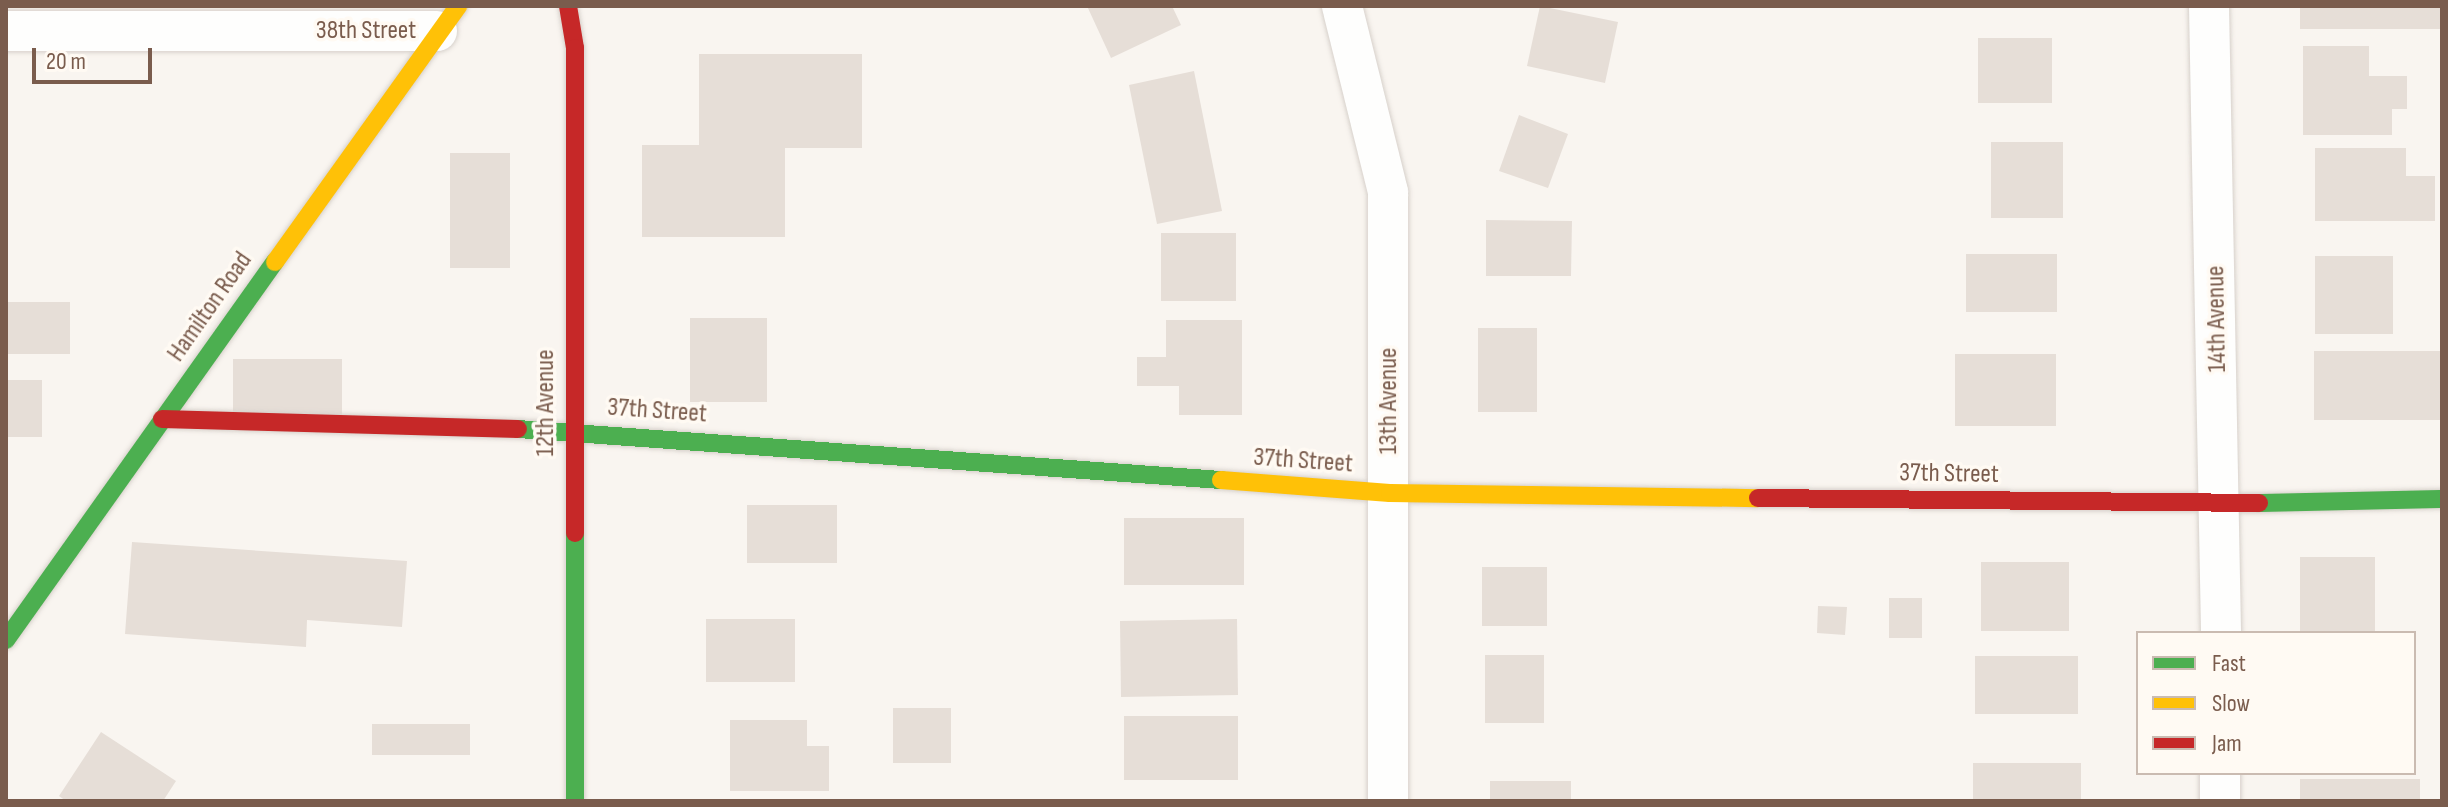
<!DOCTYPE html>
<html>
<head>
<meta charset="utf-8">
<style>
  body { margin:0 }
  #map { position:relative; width:2448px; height:807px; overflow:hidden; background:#f9f5f0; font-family:"Sofia Sans Condensed",sans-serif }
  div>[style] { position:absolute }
  .building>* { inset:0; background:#e6ded7 }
  .roads { filter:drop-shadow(0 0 2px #d7d1cb) drop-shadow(0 0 2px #d7d1cb) }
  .street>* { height:40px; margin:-20px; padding:0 20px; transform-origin:20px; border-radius:20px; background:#fefefd }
  .fast>* { height:18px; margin:-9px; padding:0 9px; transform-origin:9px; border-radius:9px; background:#4caf50 }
  .slow>* { height:18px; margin:-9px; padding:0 9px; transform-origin:9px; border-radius:9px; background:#ffc107 }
  .jam>* { height:18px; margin:-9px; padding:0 9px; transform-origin:9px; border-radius:9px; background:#c62828 }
  span { translate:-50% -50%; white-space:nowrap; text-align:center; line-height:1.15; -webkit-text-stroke:7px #fffaf3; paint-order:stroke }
  .street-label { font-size:26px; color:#7a5c4d }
  .frame { position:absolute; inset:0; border:8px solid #7a5c4d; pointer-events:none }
  .legend { position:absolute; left:2136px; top:631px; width:280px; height:144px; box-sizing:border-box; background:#fffaf3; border:2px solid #cabbb1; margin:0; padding:10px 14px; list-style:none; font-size:24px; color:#7a5c4d }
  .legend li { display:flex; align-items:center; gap:16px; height:40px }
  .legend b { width:40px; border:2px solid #cabbb1 }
  .scale { position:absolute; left:32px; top:48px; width:120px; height:36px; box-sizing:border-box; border:4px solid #7a5c4d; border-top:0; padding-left:10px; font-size:24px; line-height:28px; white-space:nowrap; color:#7a5c4d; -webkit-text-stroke:6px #fffaf3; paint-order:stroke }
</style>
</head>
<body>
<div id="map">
  <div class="building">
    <div style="clip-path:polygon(1087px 6px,1172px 6px,1181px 25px,1111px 58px)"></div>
    <div style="clip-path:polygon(1540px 6px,1618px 22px,1605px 83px,1527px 66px)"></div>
    <div style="clip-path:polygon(2300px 6px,2442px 6px,2442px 29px,2300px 29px)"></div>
    <div style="clip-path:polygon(1978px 38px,2052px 38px,2052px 103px,1978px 103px)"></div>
    <div style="clip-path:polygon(2303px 46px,2369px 46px,2369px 76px,2407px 76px,2407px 109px,2392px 109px,2392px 135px,2303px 135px)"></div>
    <div style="clip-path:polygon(699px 54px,862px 54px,862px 148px,785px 148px,785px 237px,642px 237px,642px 145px,699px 145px)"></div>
    <div style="clip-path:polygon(1194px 71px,1222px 211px,1157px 224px,1129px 85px)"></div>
    <div style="clip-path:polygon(1519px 115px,1568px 134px,1548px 188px,1499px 171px)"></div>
    <div style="clip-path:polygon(1991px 142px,2063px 142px,2063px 218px,1991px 218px)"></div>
    <div style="clip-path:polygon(2315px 148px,2406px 148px,2406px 176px,2435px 176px,2435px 221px,2315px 221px)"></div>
    <div style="clip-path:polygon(450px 153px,510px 153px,510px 268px,450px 268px)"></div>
    <div style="clip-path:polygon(1486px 220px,1572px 221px,1571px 276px,1486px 276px)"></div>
    <div style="clip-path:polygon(1161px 233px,1236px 233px,1236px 301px,1161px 301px)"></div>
    <div style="clip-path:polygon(1966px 254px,2057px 254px,2057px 312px,1966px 312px)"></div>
    <div style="clip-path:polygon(2315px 256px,2393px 256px,2393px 334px,2315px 334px)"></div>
    <div style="clip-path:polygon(6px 302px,70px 302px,70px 354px,6px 354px)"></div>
    <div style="clip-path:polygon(690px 318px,767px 318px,767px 402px,690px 402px)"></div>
    <div style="clip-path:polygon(1166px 320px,1242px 320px,1242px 415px,1179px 415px,1179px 386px,1137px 386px,1137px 357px,1166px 357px)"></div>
    <div style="clip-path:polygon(1478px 328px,1537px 328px,1537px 412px,1478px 412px)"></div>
    <div style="clip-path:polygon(2314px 351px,2442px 351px,2442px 420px,2314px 420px)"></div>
    <div style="clip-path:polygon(1955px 354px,2056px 354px,2056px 426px,1955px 426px)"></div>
    <div style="clip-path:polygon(233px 359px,342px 359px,342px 420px,233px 420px)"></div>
    <div style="clip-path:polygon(6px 380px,42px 380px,42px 437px,6px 437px)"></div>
    <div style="clip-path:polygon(747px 505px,837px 505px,837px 563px,747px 563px)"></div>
    <div style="clip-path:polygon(1124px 518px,1244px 518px,1244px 585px,1124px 585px)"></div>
    <div style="clip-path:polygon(132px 542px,407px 561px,402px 627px,307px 620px,306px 647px,125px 634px)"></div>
    <div style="clip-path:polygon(2300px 557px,2375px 557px,2375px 633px,2300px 633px)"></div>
    <div style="clip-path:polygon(1981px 562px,2069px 562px,2069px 631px,1981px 631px)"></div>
    <div style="clip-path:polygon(1482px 567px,1547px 567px,1547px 626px,1482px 626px)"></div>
    <div style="clip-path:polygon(1889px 598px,1922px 598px,1922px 638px,1889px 638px)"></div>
    <div style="clip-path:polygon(1818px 606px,1847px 607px,1845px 635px,1817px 633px)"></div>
    <div style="clip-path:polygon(706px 619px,795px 619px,795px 682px,706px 682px)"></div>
    <div style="clip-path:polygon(1237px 619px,1238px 695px,1121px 697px,1120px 621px)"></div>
    <div style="clip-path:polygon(1485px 655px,1544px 655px,1544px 723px,1485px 723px)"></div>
    <div style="clip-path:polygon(1975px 656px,2078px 656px,2078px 714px,1975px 714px)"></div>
    <div style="clip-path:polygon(893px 708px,951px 708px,951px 763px,893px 763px)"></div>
    <div style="clip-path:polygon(1124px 716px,1238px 716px,1238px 780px,1124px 780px)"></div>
    <div style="clip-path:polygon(730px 720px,807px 720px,807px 746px,829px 746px,829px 791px,730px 791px)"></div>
    <div style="clip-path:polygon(372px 724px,470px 724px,470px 755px,372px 755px)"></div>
    <div style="clip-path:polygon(101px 732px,176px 781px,163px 801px,66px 801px,59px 796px)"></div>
    <div style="clip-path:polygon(1973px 763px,2081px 763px,2081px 801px,1973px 801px)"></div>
    <div style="clip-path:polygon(2300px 779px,2420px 779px,2420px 801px,2300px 801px)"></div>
    <div style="clip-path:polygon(1490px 781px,1571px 781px,1571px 801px,1490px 801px)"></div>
  </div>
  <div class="roads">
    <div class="street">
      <div style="left:1342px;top:6px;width:192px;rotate:76.1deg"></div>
      <div style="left:1388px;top:192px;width:609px;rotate:90deg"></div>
      <div style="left:2209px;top:6px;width:627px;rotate:88.9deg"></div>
      <div style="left:6px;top:31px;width:431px"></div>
      <div style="left:2220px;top:801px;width:28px;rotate:-90deg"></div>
    </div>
    <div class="fast">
      <div style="left:518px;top:429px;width:705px;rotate:4.15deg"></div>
      <div style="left:2259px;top:503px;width:183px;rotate:-1.3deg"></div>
      <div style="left:575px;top:533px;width:268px;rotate:90deg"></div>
      <div style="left:6px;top:640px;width:464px;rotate:-54.6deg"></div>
    </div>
    <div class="slow">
      <div style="left:275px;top:262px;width:315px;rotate:-54.4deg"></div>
      <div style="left:1221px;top:480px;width:169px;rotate:4.4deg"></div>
      <div style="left:1390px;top:493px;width:368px;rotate:0.8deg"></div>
    </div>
    <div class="jam">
      <div style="left:568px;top:6px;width:43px;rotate:80.5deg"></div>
      <div style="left:575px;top:48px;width:485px;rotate:90deg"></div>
      <div style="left:162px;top:419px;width:356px;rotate:1.6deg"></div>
      <div style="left:1758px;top:498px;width:501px;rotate:0.57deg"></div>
    </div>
  </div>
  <div class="street-label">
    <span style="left:366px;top:31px">38th Street</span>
    <span style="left:210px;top:307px;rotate:-55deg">Hamilton Road</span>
    <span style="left:2217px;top:319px;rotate:-91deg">14th Avenue</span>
    <span style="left:1389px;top:401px;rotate:-90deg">13th Avenue</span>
    <span style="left:546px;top:403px;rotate:-90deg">12th Avenue</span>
    <span style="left:657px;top:411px;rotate:4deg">37th Street</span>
    <span style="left:1303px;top:461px;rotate:4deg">37th Street</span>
    <span style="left:1949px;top:474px;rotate:1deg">37th Street</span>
  </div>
  <div class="frame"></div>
  <ul class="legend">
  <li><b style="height:10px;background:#4caf50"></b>Fast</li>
  <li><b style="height:10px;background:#ffc107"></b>Slow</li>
  <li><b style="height:10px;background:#c62828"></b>Jam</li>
  </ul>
  <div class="scale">20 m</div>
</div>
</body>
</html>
